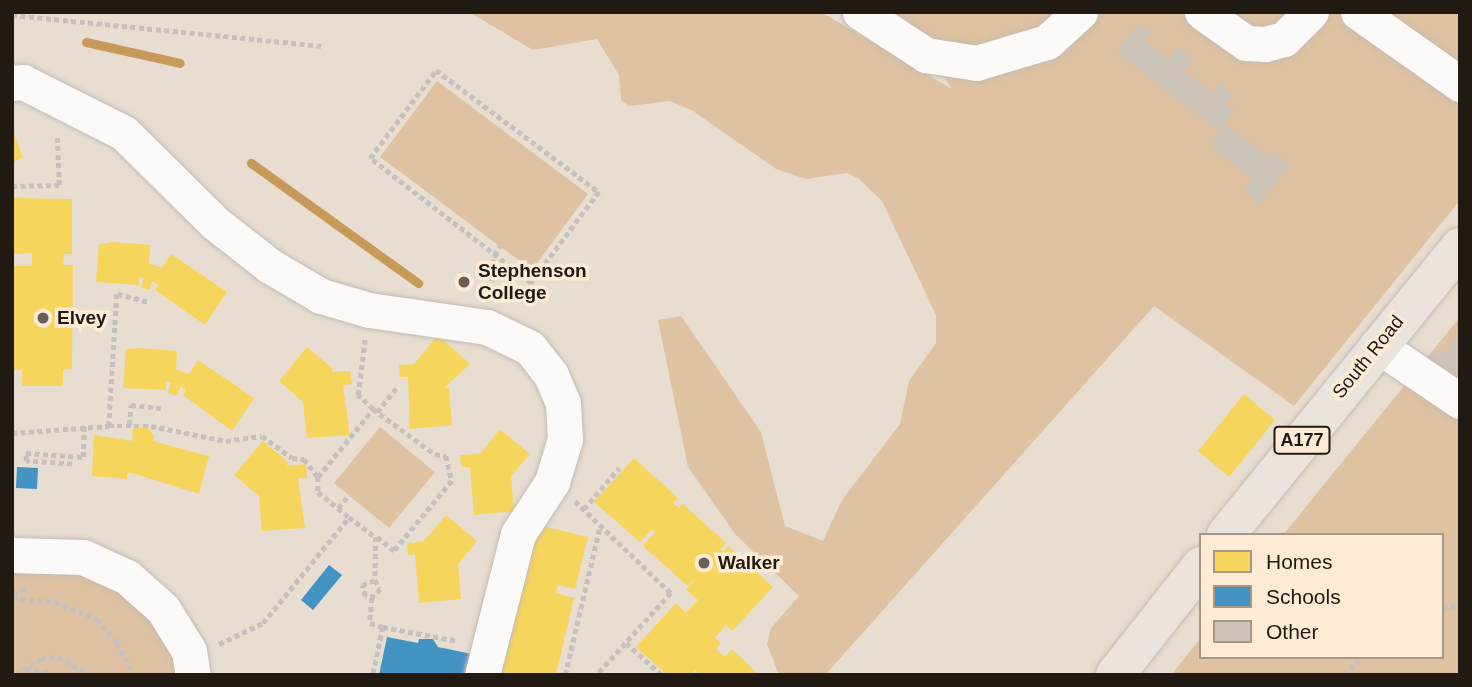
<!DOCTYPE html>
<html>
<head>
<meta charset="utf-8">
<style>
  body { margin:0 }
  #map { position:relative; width:1472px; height:687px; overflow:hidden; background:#e8ddd1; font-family:Arial,sans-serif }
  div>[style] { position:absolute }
  .green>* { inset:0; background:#dec2a1 }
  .homes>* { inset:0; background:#f6d55c }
  .schools>* { inset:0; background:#4393c3 }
  .stream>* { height:9px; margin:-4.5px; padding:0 4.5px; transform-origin:4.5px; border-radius:4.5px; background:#c89a5a }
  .building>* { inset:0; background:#cdc4ba }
  .path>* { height:4.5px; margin-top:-2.25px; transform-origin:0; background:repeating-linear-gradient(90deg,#c6c1be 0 5px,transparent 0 8.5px) }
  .roads { filter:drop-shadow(0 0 2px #c4bbb2) drop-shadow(0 0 2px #c4bbb2) }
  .minor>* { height:35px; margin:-17.5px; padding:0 17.5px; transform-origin:17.5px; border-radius:17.5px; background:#fcfaf8 }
  .major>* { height:38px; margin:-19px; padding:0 19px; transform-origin:19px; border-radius:19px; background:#ebe4dc }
  .dots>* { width:19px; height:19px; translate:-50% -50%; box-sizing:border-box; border:4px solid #feebd5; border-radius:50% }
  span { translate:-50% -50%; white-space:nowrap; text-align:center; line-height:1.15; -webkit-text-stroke:7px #feebd5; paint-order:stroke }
  .shield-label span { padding:2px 5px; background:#feebd5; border:2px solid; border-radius:5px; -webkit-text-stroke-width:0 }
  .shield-label { font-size:18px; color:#211a13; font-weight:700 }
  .poi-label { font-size:19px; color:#211a13; font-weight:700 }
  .left { translate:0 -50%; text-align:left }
  .street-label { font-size:19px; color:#211a13 }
  .frame { position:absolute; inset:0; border:14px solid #211a13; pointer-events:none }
  .legend { position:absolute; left:1199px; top:533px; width:245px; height:126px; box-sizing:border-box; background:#feebd5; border:2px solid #a69787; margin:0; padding:9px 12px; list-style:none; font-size:21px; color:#211a13 }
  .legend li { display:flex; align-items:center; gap:14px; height:35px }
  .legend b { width:35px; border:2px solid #a69787 }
</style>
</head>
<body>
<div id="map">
  <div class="green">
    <div style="clip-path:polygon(469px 12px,821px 12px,952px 89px,911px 30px,880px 12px,1460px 12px,1460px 200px,1294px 406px,1154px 306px,827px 673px,779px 675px,767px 644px,771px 628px,799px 596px,736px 535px,688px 467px,658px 320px,681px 316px,761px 432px,785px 526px,823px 541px,842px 500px,900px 424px,909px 381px,936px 343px,936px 315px,882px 201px,858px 178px,847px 173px,806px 179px,776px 169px,693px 111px,670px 101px,629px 106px,621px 100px,619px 75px,597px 39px,533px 50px)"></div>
    <div style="clip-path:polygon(437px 81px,588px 194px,532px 270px,380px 157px)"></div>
    <div style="clip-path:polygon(1460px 317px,1460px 675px,1171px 675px,1201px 638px,1201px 657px,1442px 657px,1442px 535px,1283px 535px)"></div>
    <div style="clip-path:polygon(380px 427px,435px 472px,389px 528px,334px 483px)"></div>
    <div style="clip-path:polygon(12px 563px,75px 564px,137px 594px,187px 675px,12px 675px)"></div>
  </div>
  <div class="homes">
    <div style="clip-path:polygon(12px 128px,23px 158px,12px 162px)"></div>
    <div style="clip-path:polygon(13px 198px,72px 199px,72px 254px,64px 254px,63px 265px,73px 265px,72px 369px,63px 370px,63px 386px,22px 386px,22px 370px,14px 370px,14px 266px,32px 266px,32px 253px,12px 254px)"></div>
    <div style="clip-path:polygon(113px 242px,150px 245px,149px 263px,162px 268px,171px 254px,227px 292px,205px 325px,155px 290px,159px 285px,152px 281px,150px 290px,141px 288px,144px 278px,139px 276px,139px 285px,96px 282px,99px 244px)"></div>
    <div style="clip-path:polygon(438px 335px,470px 364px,444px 388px,449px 388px,452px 425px,410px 429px,408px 377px,400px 377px,399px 365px,414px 364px)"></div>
    <div style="clip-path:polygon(307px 347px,333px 369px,331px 372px,350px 371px,352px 384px,343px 385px,350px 435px,307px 438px,303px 402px,279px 381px)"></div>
    <div style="clip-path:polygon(140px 348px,177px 351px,176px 369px,189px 374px,198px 360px,254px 398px,232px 431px,183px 395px,186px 390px,180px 386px,177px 396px,168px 393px,171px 383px,166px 381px,166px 390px,123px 388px,126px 349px)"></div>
    <div style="clip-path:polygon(1244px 394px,1275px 420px,1229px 477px,1198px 451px)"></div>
    <div style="clip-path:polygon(148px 427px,155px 438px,152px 441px,209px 456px,199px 494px,132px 473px,127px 473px,127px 479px,92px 476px,94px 435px,133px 441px,132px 429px)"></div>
    <div style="clip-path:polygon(500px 429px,530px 454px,511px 476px,514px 511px,474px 515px,470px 467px,461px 467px,460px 455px,480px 454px)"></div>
    <div style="clip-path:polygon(263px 441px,289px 463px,286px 466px,306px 464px,307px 478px,298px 478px,305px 528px,262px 531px,259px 496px,234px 475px)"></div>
    <div style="clip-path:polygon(634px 458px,678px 498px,673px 503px,679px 508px,683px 504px,726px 543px,720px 549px,724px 552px,728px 546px,773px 587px,732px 631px,726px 625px,715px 638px,721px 643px,716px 649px,725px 657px,732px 649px,759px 675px,700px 675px,695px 670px,691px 675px,667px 675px,636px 647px,676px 603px,686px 613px,698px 600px,686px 590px,699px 575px,688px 586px,643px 546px,655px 532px,652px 529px,640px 542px,594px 502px)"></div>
    <div style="clip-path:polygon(446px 515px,477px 541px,458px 564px,461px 599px,419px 603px,415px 554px,408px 555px,407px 543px,423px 542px)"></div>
    <div style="clip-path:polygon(533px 524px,588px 537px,575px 589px,558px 585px,556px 593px,574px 598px,556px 675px,496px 675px,518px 585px,525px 586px,527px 577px,520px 576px)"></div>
  </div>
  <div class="schools">
    <div style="clip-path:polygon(17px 467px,38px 468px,37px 489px,16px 488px)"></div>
    <div style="clip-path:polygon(329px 565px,342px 575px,313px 610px,301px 600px)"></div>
    <div style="clip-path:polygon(387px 637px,418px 643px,419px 639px,433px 639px,438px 647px,472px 654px,467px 675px,379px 675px)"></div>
  </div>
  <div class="stream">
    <div style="left:86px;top:42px;width:96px;rotate:12.6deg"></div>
    <div style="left:251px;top:163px;width:206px;rotate:35.7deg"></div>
  </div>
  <div class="building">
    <div style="clip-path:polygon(1139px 24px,1151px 32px,1145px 41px,1169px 59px,1178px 47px,1194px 60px,1184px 71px,1213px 93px,1220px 84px,1233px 94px,1226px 103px,1235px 110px,1219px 131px,1116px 52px)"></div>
    <div style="clip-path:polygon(1226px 124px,1269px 157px,1274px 152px,1290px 165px,1259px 204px,1243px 191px,1252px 179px,1209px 146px)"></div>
    <div style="clip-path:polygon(1449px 342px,1460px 342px,1460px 370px,1431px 372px,1430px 353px,1449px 352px)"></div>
  </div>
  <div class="path">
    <div style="left:12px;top:15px;width:311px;rotate:5.7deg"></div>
    <div style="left:436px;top:70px;width:204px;rotate:36.8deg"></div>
    <div style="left:599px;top:192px;width:114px;rotate:126.8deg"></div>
    <div style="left:531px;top:283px;width:204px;rotate:-142.2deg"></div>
    <div style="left:370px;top:158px;width:110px;rotate:-53.1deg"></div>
    <div style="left:12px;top:186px;width:47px;rotate:-1.2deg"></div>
    <div style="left:59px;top:185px;width:50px;rotate:-92.3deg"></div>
    <div style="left:490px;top:298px;width:43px;rotate:-84.7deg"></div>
    <div style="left:494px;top:255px;width:11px;rotate:-56deg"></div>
    <div style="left:147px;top:302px;width:31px;rotate:-165deg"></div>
    <div style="left:117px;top:294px;width:132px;rotate:93.5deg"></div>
    <div style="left:109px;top:426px;width:42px"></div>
    <div style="left:151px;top:426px;width:76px;rotate:11.3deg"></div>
    <div style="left:226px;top:441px;width:36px;rotate:-8deg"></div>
    <div style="left:262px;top:436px;width:37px;rotate:36deg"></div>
    <div style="left:292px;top:458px;width:12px;rotate:5deg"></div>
    <div style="left:304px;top:459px;width:23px;rotate:52deg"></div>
    <div style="left:318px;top:477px;width:87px;rotate:-51deg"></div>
    <div style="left:373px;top:409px;width:21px;rotate:-137deg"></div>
    <div style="left:358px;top:395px;width:56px;rotate:-82.9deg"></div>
    <div style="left:373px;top:409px;width:77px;rotate:36deg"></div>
    <div style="left:435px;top:454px;width:11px;rotate:10deg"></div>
    <div style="left:446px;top:456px;width:26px;rotate:77deg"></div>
    <div style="left:452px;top:481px;width:91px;rotate:129.6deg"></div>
    <div style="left:394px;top:551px;width:22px;rotate:-141deg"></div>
    <div style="left:377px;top:412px;width:32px;rotate:-51deg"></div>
    <div style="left:129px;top:425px;width:20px;rotate:-84deg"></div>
    <div style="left:131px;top:405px;width:30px;rotate:6deg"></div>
    <div style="left:12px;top:433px;width:97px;rotate:-4.1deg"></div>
    <div style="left:72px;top:464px;width:46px;rotate:-176.3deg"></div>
    <div style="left:26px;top:461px;width:8px;rotate:-90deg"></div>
    <div style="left:26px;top:453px;width:57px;rotate:4deg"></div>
    <div style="left:83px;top:457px;width:31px;rotate:-88deg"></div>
    <div style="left:318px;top:477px;width:15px;rotate:90deg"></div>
    <div style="left:318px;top:492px;width:40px;rotate:39deg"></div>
    <div style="left:575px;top:501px;width:133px;rotate:43.8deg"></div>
    <div style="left:671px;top:593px;width:110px;rotate:132.1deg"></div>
    <div style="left:338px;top:508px;width:17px;rotate:-50deg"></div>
    <div style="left:584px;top:509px;width:54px;rotate:-49.5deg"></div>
    <div style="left:12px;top:593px;width:14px;rotate:-17deg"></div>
    <div style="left:12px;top:598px;width:43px;rotate:5.3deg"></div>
    <div style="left:55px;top:602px;width:45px;rotate:22deg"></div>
    <div style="left:97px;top:619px;width:31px;rotate:50deg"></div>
    <div style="left:117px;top:643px;width:36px;rotate:62deg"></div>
    <div style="left:372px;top:598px;width:25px;rotate:95deg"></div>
    <div style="left:370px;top:623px;width:14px;rotate:17deg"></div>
    <div style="left:383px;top:627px;width:49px;rotate:101.8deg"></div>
    <div style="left:1442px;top:608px;width:18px;rotate:-9deg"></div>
    <div style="left:383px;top:627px;width:76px;rotate:10.6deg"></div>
    <div style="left:626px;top:643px;width:48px;rotate:41.6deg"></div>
    <div style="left:219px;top:644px;width:49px;rotate:-25.5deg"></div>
    <div style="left:263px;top:623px;width:136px;rotate:-50.9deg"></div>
    <div style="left:349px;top:517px;width:34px;rotate:37deg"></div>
    <div style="left:376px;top:537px;width:43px;rotate:91.3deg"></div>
    <div style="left:375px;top:580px;width:10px;rotate:61deg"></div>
    <div style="left:380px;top:589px;width:9px;rotate:122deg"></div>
    <div style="left:375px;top:597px;width:10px;rotate:-174deg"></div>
    <div style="left:365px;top:596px;width:11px;rotate:-105deg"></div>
    <div style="left:362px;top:585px;width:14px;rotate:-21deg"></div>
    <div style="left:26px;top:668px;width:35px;rotate:12deg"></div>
    <div style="left:16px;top:675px;width:30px;rotate:-33deg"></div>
    <div style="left:41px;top:659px;width:17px;rotate:-7deg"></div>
    <div style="left:58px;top:657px;width:37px;rotate:29deg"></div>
    <div style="left:565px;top:675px;width:153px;rotate:-76.8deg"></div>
    <div style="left:1344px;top:675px;width:25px;rotate:-47deg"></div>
  </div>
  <div class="roads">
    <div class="minor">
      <div style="left:860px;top:12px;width:79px;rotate:33.1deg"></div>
      <div style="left:926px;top:55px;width:51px;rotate:9.1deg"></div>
      <div style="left:976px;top:63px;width:74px;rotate:-16.5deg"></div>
      <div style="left:1047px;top:42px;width:45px;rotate:-42.3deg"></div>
      <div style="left:1202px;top:12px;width:54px;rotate:35.2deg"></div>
      <div style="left:1246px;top:43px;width:19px;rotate:3deg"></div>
      <div style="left:1265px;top:44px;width:20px;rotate:-15deg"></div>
      <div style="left:1284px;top:39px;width:38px;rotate:-45deg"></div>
      <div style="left:1358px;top:12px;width:125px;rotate:35.2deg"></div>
      <div style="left:12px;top:83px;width:11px;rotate:-5deg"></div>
      <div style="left:23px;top:82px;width:113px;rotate:26.8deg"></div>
      <div style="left:124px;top:133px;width:128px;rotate:44.7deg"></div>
      <div style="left:215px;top:223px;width:70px;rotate:38deg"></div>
      <div style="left:270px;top:266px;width:59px;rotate:30.5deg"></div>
      <div style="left:321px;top:296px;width:50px;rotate:16.3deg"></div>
      <div style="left:369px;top:310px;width:119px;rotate:8.2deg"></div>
      <div style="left:487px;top:327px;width:48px;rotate:26deg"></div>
      <div style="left:530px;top:348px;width:34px;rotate:52deg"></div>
      <div style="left:551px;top:375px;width:30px;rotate:67deg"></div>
      <div style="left:563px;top:403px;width:36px;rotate:87deg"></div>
      <div style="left:565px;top:439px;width:45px;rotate:106.8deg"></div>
      <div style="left:552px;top:482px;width:62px;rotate:123.2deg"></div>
      <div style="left:518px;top:534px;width:146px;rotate:104.3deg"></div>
      <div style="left:1377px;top:345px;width:100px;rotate:34deg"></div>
      <div style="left:12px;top:555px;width:71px;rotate:1.6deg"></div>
      <div style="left:83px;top:557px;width:48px;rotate:24.4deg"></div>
      <div style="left:127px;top:577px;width:48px;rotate:41.6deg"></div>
      <div style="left:163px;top:609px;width:49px;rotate:58.2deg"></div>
      <div style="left:189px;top:651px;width:24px;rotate:81deg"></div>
    </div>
    <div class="major">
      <div style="left:1226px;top:535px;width:371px;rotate:-50.9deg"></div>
      <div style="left:1115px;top:675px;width:139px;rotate:-51.7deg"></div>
    </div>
  </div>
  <div class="dots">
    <div style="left:464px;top:282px;background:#675e56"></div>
    <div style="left:43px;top:318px;background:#675e56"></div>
    <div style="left:704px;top:563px;background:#675e56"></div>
  </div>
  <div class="shield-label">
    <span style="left:1302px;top:440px">A177</span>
  </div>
  <div class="poi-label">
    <span class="left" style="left:478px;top:282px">Stephenson<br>College</span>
    <span class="left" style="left:57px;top:318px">Elvey</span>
    <span class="left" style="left:718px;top:563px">Walker</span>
  </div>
  <div class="street-label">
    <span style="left:1368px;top:357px;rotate:-51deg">South Road</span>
  </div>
  <div class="frame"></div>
  <ul class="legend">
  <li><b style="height:19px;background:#f6d55c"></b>Homes</li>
  <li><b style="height:19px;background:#4393c3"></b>Schools</li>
  <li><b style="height:19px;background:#cdc4ba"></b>Other</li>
  </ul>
</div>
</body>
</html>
